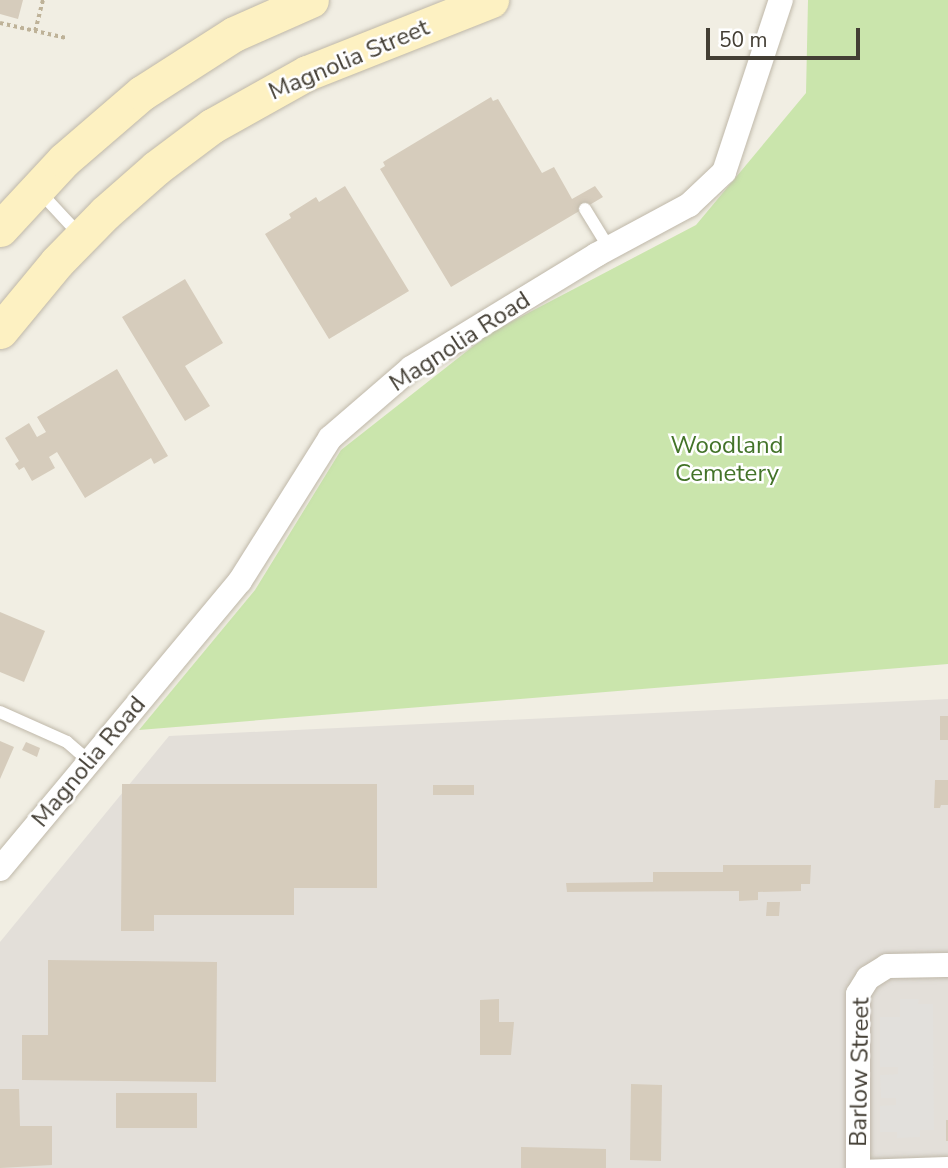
<!DOCTYPE html>
<html>
<head>
<meta charset="utf-8">
<style>
  body { margin:0 }
  #map { position:relative; width:948px; height:1168px; overflow:hidden; background:#f1eee3; font-family:"Nunito Sans",sans-serif }
  div>[style] { position:absolute }
  .industrial>* { inset:0; background:#e3dfd9 }
  .green>* { inset:0; background:#cae5ac }
  .parking>* { inset:0; background:#e2e0dc }
  .building>* { inset:0; background:#d6ccbc }
  .path>* { height:3.5px; margin-top:-1.75px; transform-origin:0; background:repeating-linear-gradient(90deg,#beb298 0 3.5px,transparent 0 7px) }
  .roads { filter:drop-shadow(0 0 2px #bfb8a9) drop-shadow(0 0 2px #bfb8a9) }
  .service>* { height:12px; margin:-6px; padding:0 6px; transform-origin:6px; border-radius:6px; background:#fff }
  .minor>* { height:24px; margin:-12px; padding:0 12px; transform-origin:12px; border-radius:12px; background:#fff }
  .secondary>* { height:35px; margin:-17.5px; padding:0 17.5px; transform-origin:17.5px; border-radius:17.5px; background:#fdf1c2 }
  span { translate:-50% -50%; white-space:nowrap; text-align:center; line-height:1.15; -webkit-text-stroke:5px #fff; paint-order:stroke }
  .street-label { font-size:24px; color:#433e34 }
  .park-label { font-size:24px; color:#437329 }
  .scale { position:absolute; left:706px; top:28px; width:154px; height:32px; box-sizing:border-box; border:4px solid #433e34; border-top:0; padding-left:9px; font-size:21px; line-height:24px; white-space:nowrap; color:#433e34; -webkit-text-stroke:5px #fff; paint-order:stroke }
</style>
</head>
<body>
<div id="map">
  <div class="industrial">
    <div style="clip-path:polygon(948px 699px,948px 1168px,0 1168px,0 942px,169px 736px)"></div>
  </div>
  <div class="green">
    <div style="clip-path:polygon(808px 0,948px 0,948px 664px,139px 730px,255px 590px,341px 450px,490px 333px,696px 225px,806px 93px)"></div>
  </div>
  <div class="parking">
    <div style="clip-path:polygon(900px 999px,919px 999px,918px 1004px,933px 1004px,934px 1130px,920px 1130px,920px 1137px,897px 1138px,897px 1132px,880px 1132px,880px 1106px,896px 1105px,896px 1098px,881px 1098px,880px 1075px,898px 1074px,898px 1067px,880px 1067px,880px 1017px,900px 1017px)"></div>
  </div>
  <div class="building">
    <div style="clip-path:polygon(0 0,23px 0,18px 19px,0 14px)"></div>
    <div style="clip-path:polygon(491px 97px,493px 101px,498px 99px,542px 173px,554px 167px,572px 199px,595px 186px,603px 197px,451px 287px,380px 169px,385px 166px,383px 162px)"></div>
    <div style="clip-path:polygon(345px 186px,409px 291px,329px 339px,265px 234px,291px 218px,289px 214px,316px 197px,319px 202px)"></div>
    <div style="clip-path:polygon(185px 279px,223px 343px,185px 366px,210px 406px,185px 421px,122px 317px)"></div>
    <div style="clip-path:polygon(117px 369px,168px 456px,154px 464px,151px 458px,85px 498px,57px 452px,49px 457px,55px 468px,32px 481px,24px 467px,19px 470px,15px 464px,19px 461px,5px 438px,29px 423px,37px 437px,46px 432px,37px 417px)"></div>
    <div style="clip-path:polygon(0 612px,45px 631px,24px 682px,0 672px)"></div>
    <div style="clip-path:polygon(940px 716px,948px 716px,948px 740px,940px 740px)"></div>
    <div style="clip-path:polygon(0 741px,14px 747px,0 779px)"></div>
    <div style="clip-path:polygon(26px 742px,40px 748px,37px 757px,22px 750px)"></div>
    <div style="clip-path:polygon(935px 780px,948px 780px,948px 805px,941px 805px,940px 808px,934px 808px)"></div>
    <div style="clip-path:polygon(122px 784px,377px 784px,377px 888px,294px 888px,294px 915px,154px 915px,154px 931px,121px 931px)"></div>
    <div style="clip-path:polygon(433px 785px,474px 785px,474px 795px,433px 795px)"></div>
    <div style="clip-path:polygon(723px 865px,811px 865px,810px 884px,801px 884px,801px 891px,758px 892px,758px 900px,739px 901px,739px 891px,567px 892px,566px 883px,653px 882px,653px 872px,723px 872px)"></div>
    <div style="clip-path:polygon(767px 902px,780px 902px,779px 916px,766px 916px)"></div>
    <div style="clip-path:polygon(48px 960px,217px 962px,216px 1082px,22px 1080px,22px 1035px,48px 1035px)"></div>
    <div style="clip-path:polygon(499px 999px,499px 1022px,514px 1022px,511px 1055px,480px 1055px,480px 1000px)"></div>
    <div style="clip-path:polygon(631px 1084px,662px 1085px,661px 1161px,630px 1160px)"></div>
    <div style="clip-path:polygon(0 1089px,19px 1089px,20px 1126px,52px 1126px,52px 1165px,0 1168px)"></div>
    <div style="clip-path:polygon(116px 1093px,197px 1093px,197px 1128px,116px 1128px)"></div>
    <div style="clip-path:polygon(946px 1120px,948px 1120px,948px 1141px,946px 1141px)"></div>
    <div style="clip-path:polygon(521px 1147px,606px 1149px,606px 1168px,521px 1168px)"></div>
  </div>
  <div class="path">
    <div style="left:0;top:23px;width:68px;rotate:12.8deg"></div>
    <div style="left:35px;top:31px;width:32px;rotate:-76deg"></div>
  </div>
  <div class="roads">
    <div class="service">
      <div style="left:39px;top:191px;width:59px;rotate:47.1deg"></div>
      <div style="left:585px;top:209px;width:46px;rotate:58.4deg"></div>
      <div style="left:0;top:712px;width:73px;rotate:24.1deg"></div>
      <div style="left:67px;top:742px;width:29px;rotate:41deg"></div>
      <div style="left:858px;top:1166px;width:90px;rotate:-1.9deg"></div>
    </div>
    <div class="minor">
      <div style="left:0;top:869px;width:375px;rotate:-50.2deg"></div>
      <div style="left:240px;top:581px;width:169px;rotate:-57.8deg"></div>
      <div style="left:330px;top:438px;width:107px;rotate:-40.8deg"></div>
      <div style="left:411px;top:368px;width:217px;rotate:-31.4deg"></div>
      <div style="left:596px;top:255px;width:106px;rotate:-28.3deg"></div>
      <div style="left:689px;top:205px;width:48px;rotate:-43.3deg"></div>
      <div style="left:724px;top:172px;width:181px;rotate:-71.7deg"></div>
      <div style="left:858px;top:1168px;width:174px;rotate:-90deg"></div>
      <div style="left:858px;top:994px;width:19px;rotate:-58deg"></div>
      <div style="left:868px;top:978px;width:22px;rotate:-32deg"></div>
      <div style="left:887px;top:966px;width:61px;rotate:-0.9deg"></div>
    </div>
    <div class="secondary">
      <div style="left:0;top:229px;width:94px;rotate:-47.2deg"></div>
      <div style="left:64px;top:160px;width:103px;rotate:-40.7deg"></div>
      <div style="left:142px;top:93px;width:109px;rotate:-32.7deg"></div>
      <div style="left:234px;top:34px;width:84px;rotate:-23.8deg"></div>
      <div style="left:0;top:331px;width:89px;rotate:-50.4deg"></div>
      <div style="left:57px;top:262px;width:69px;rotate:-45.6deg"></div>
      <div style="left:105px;top:213px;width:68px;rotate:-41.4deg"></div>
      <div style="left:156px;top:168px;width:70px;rotate:-36.9deg"></div>
      <div style="left:212px;top:126px;width:109px;rotate:-29.2deg"></div>
      <div style="left:307px;top:73px;width:198px;rotate:-21.6deg"></div>
    </div>
  </div>
  <div class="street-label">
    <span style="left:349px;top:60px;rotate:-23deg">Magnolia Street</span>
    <span style="left:460px;top:342px;rotate:-33deg">Magnolia Road</span>
    <span style="left:89px;top:762px;rotate:-50deg">Magnolia Road</span>
    <span style="left:860px;top:1072px;rotate:-89deg">Barlow Street</span>
  </div>
  <div class="park-label">
    <span style="left:727px;top:460px">Woodland<br>Cemetery</span>
  </div>
  <div class="scale">50 m</div>
</div>
</body>
</html>
